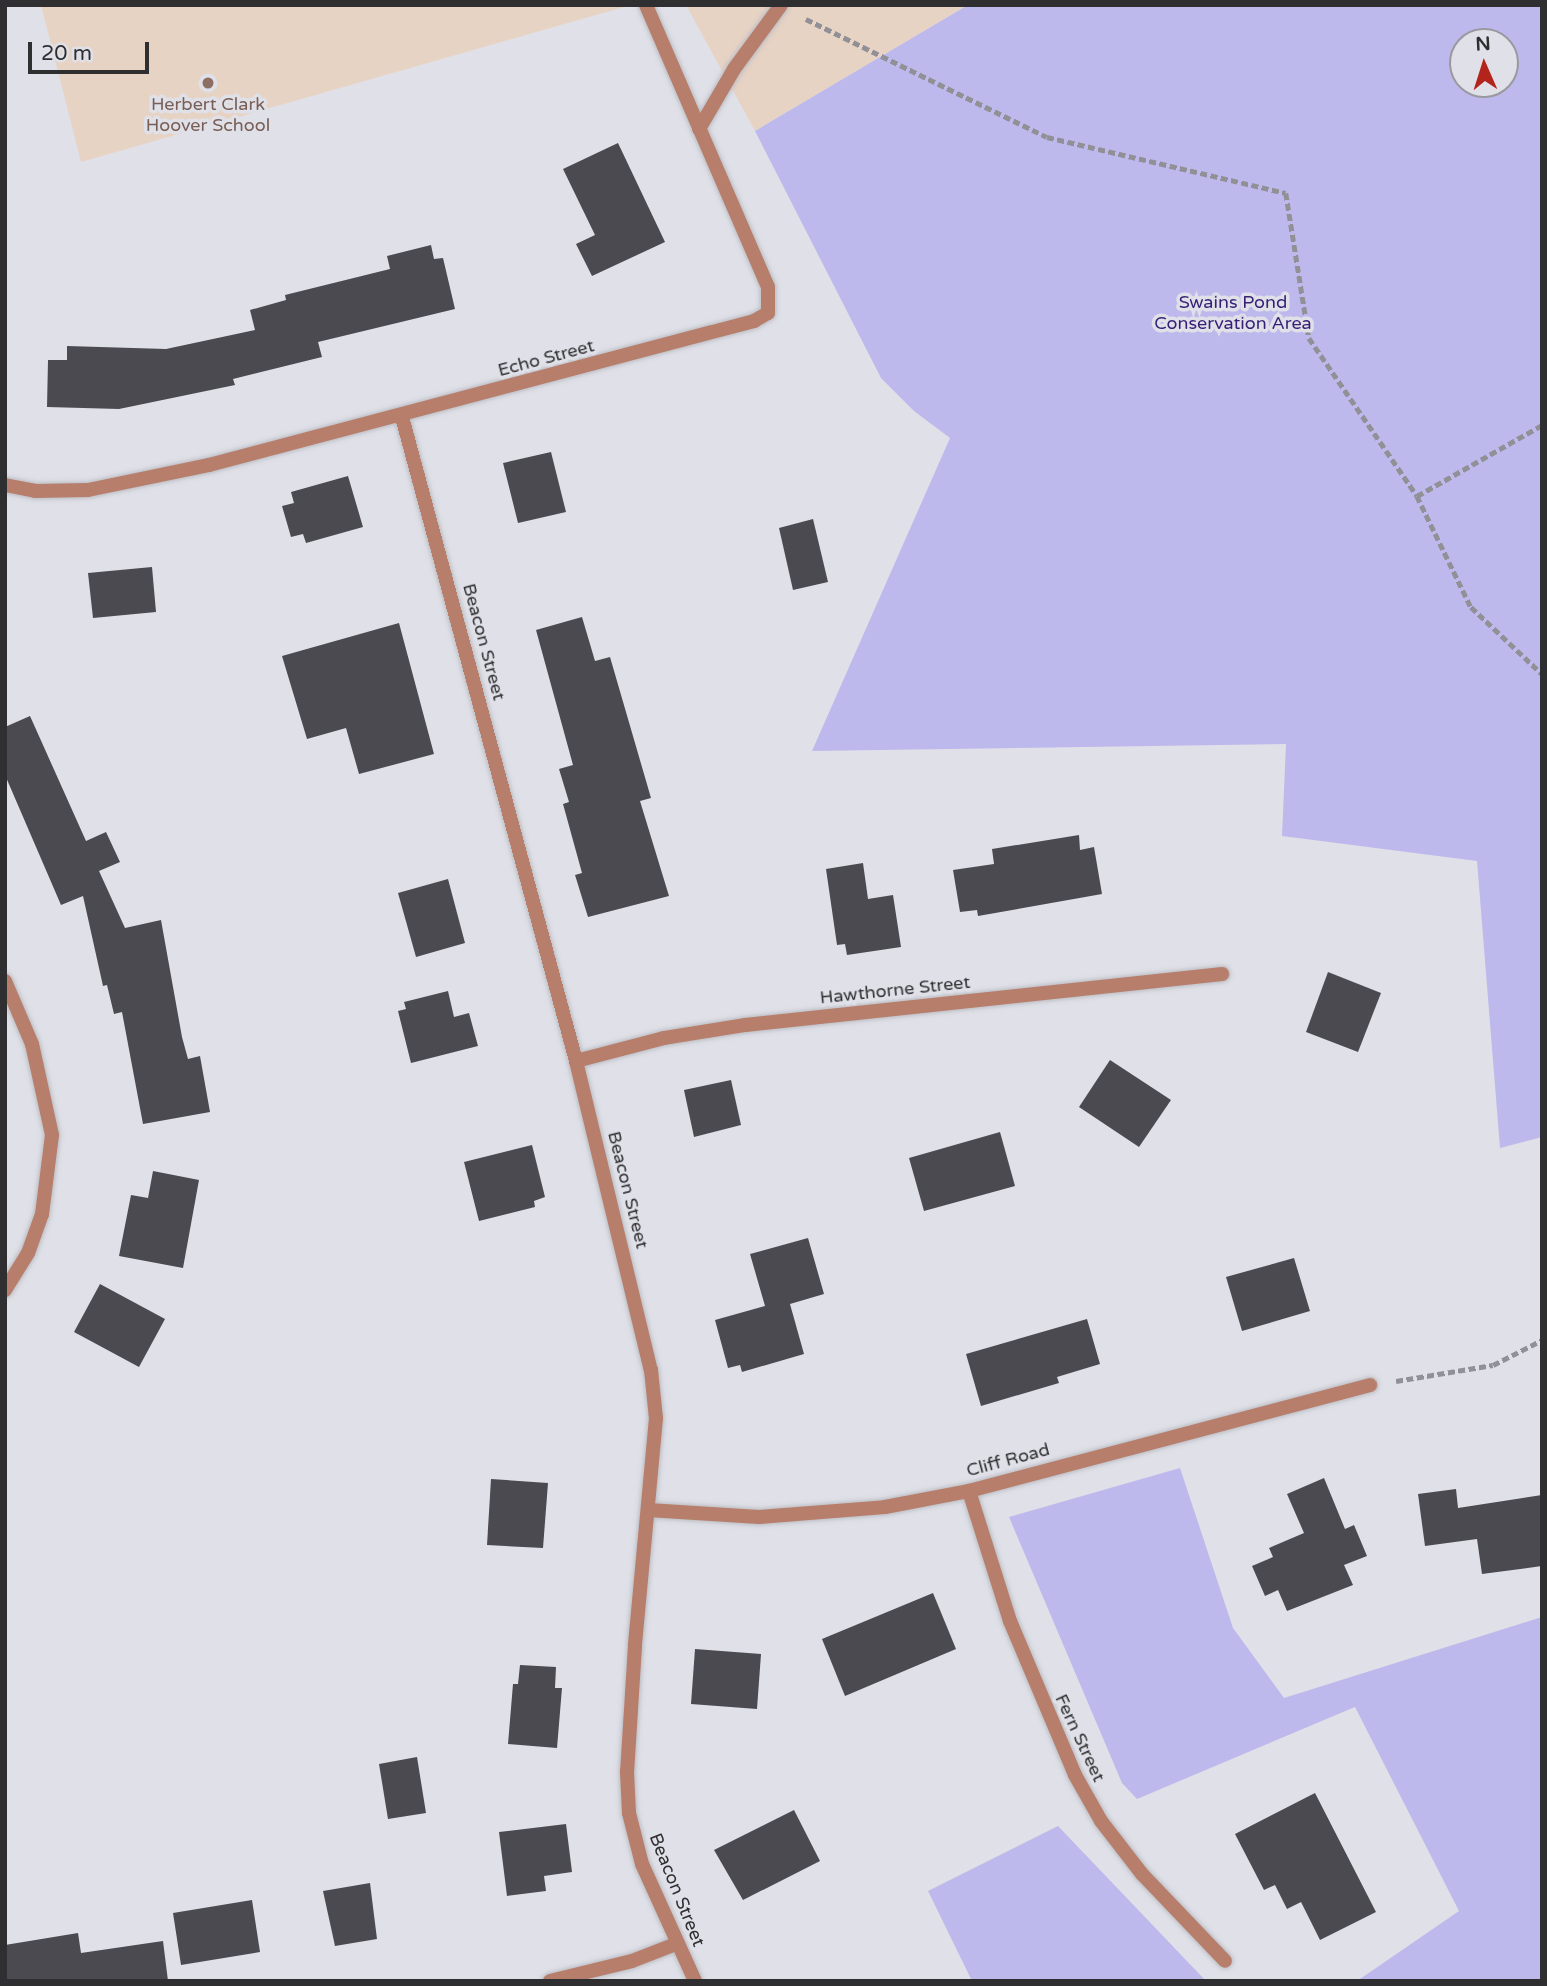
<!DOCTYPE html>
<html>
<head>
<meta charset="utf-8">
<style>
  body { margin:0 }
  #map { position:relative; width:1547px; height:1986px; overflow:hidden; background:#e0e0e8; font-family:"Varela Round",sans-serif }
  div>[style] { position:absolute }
  .education>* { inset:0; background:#e7d3c4 }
  .green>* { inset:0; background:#bdb9ec }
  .building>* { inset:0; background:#4a4a50 }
  .path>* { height:4.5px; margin-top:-2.25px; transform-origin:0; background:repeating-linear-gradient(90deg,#909096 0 7px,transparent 0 10.5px) }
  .roads { filter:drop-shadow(0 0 2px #bdbdc4) drop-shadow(0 0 2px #bdbdc4) }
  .service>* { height:14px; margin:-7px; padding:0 7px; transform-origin:7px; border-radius:7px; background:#b77e6b }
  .minor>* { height:14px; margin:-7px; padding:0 7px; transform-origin:7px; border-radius:7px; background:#b77e6b }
  .dots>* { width:19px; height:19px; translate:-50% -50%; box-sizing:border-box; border:4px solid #e0e0e8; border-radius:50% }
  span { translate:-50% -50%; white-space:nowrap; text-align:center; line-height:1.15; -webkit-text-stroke:7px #e0e0e8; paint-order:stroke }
  .education-label { font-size:18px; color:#785e54 }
  .park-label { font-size:18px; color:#361f77 }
  .street-label { font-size:18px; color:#2f2f32 }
  .frame { position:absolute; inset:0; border:7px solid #2f2f32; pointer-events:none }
  .north { position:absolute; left:1449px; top:28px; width:70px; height:70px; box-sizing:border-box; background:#e0e0e8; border:2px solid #99999f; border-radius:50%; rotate:357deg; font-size:19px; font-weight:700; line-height:28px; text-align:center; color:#2f2f32 }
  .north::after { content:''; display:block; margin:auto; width:24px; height:32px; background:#b3241c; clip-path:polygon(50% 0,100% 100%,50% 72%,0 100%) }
  .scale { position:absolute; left:28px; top:42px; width:121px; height:32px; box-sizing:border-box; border:4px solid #2f2f32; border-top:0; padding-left:9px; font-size:21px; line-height:24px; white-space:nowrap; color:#2f2f32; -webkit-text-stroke:5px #e0e0e8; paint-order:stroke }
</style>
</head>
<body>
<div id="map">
  <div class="education">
    <div style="clip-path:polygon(41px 5px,631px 5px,81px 162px)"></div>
    <div style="clip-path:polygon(686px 5px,968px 5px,755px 131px)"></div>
  </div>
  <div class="green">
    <div style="clip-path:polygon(evenodd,968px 5px,1542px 5px,1542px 1137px,1500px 1148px,1477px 861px,1282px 836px,1286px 744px,812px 751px,950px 438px,914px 411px,881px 378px,755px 131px,968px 5px,1463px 42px,1505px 42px,1505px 84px,1463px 84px,1463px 42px)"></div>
    <div style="clip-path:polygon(1180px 1468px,1233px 1628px,1284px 1698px,1542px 1617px,1542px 1981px,1357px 1981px,1459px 1911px,1355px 1707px,1137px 1799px,1122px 1783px,1009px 1517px)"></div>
    <div style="clip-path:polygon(1058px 1826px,1206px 1981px,972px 1981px,928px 1891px)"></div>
  </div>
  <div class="building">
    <div style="clip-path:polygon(618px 143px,665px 242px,592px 276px,576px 244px,595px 235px,563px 169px)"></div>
    <div style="clip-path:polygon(431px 245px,434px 259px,443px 258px,455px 309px,318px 342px,322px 357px,233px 379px,235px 385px,119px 409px,47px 407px,48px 360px,67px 360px,67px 346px,166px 349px,255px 330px,250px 310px,286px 300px,285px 295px,390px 269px,387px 256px)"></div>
    <div style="clip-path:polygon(551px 452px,566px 512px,518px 523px,503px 463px)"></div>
    <div style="clip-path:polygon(348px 476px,363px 527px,306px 543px,303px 534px,291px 537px,282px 506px,294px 503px,291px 492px)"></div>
    <div style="clip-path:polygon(813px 519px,828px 582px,793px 590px,779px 528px)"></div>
    <div style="clip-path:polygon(152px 567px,156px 612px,93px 618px,88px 573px)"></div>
    <div style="clip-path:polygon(582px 617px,595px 661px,610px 657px,651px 798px,640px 801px,669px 896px,588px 917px,575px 875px,582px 873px,563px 804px,569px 802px,559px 769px,573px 765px,536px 630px)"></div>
    <div style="clip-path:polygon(399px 623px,434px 754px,359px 774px,346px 728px,307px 739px,282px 656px)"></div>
    <div style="clip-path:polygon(30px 716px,86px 841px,106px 832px,120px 862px,99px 871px,125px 928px,161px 920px,182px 1037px,188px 1059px,200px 1056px,210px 1112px,143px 1124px,122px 1012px,114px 1014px,107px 985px,103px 986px,83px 896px,61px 905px,5px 775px,5px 727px)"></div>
    <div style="clip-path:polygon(1079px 835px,1080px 850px,1094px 847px,1102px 894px,978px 916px,977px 910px,960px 912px,953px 870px,994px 864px,992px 849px)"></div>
    <div style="clip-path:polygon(863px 863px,868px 899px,893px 895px,901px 947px,847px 955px,845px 944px,837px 945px,826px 869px)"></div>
    <div style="clip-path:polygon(448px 879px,465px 943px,416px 957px,398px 893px)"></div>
    <div style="clip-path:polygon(1328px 972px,1381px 993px,1358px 1052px,1306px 1032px)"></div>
    <div style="clip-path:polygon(448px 991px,454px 1017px,469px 1013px,478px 1046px,411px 1063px,398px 1011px,406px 1009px,404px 1002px)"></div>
    <div style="clip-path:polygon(1110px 1060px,1171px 1100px,1139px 1147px,1079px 1107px)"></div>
    <div style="clip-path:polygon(731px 1080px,741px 1125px,694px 1137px,684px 1090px)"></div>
    <div style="clip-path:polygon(1000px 1132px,1015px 1186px,924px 1211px,909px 1158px)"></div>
    <div style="clip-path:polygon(532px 1145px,545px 1197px,534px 1201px,535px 1207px,479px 1221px,464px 1162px)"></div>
    <div style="clip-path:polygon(153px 1171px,199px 1180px,183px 1268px,119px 1256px,131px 1195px,148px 1198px)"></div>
    <div style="clip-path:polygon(808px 1238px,824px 1294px,790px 1304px,804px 1354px,742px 1372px,740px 1365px,728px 1368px,715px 1320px,765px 1306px,750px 1254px)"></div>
    <div style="clip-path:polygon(1294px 1258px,1310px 1311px,1242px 1331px,1226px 1277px)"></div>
    <div style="clip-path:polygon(100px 1284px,165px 1319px,139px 1367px,74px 1332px)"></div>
    <div style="clip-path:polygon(1087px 1319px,1100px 1364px,1057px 1377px,1059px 1383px,981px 1406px,966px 1354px)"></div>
    <div style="clip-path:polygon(1324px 1478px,1345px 1529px,1354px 1525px,1367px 1556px,1344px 1565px,1353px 1585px,1287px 1611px,1278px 1590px,1265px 1596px,1252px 1566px,1273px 1557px,1269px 1548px,1304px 1533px,1287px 1494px)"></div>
    <div style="clip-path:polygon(491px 1479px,548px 1483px,543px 1548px,487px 1545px)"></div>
    <div style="clip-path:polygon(1456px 1489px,1458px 1508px,1542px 1495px,1542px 1566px,1482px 1574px,1477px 1539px,1425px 1546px,1418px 1494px)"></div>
    <div style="clip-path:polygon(933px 1593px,956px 1649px,845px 1696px,822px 1639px)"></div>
    <div style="clip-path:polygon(695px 1649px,761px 1654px,757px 1709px,691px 1704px)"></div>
    <div style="clip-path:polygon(520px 1665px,556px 1667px,555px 1688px,562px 1688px,557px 1748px,508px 1744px,513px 1684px,518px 1684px)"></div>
    <div style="clip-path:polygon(417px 1757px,426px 1813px,388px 1819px,379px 1764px)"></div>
    <div style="clip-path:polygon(1315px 1793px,1376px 1912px,1320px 1940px,1301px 1902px,1287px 1909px,1275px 1885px,1264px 1890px,1235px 1834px)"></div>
    <div style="clip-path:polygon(794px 1810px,820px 1861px,743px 1900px,714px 1850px)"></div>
    <div style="clip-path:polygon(566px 1824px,572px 1872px,544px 1876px,546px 1891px,507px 1896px,499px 1832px)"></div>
    <div style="clip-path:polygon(370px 1883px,377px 1939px,335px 1946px,323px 1891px)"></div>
    <div style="clip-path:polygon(252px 1900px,260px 1952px,181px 1965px,173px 1913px)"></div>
    <div style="clip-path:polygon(78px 1933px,81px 1953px,163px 1941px,168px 1981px,5px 1981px,5px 1945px)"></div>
  </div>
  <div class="path">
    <div style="left:806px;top:19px;width:268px;rotate:26.1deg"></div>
    <div style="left:1047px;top:137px;width:245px;rotate:13.2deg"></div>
    <div style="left:1286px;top:193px;width:147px;rotate:81deg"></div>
    <div style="left:1309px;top:338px;width:191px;rotate:55.6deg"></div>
    <div style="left:1417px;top:496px;width:123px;rotate:64.1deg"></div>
    <div style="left:1471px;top:607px;width:98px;rotate:43.3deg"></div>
    <div style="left:1417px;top:496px;width:144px;rotate:-29.6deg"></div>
    <div style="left:1396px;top:1381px;width:98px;rotate:-9.4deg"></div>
    <div style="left:1493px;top:1365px;width:55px;rotate:-27deg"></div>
  </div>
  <div class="roads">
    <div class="service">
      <div style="left:699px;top:129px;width:69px;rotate:-59.7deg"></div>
      <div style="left:734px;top:69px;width:79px;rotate:-53.7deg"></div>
    </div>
    <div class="minor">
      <div style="left:402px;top:417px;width:667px;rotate:74.88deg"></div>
      <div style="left:576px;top:1061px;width:318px;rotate:76.4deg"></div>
      <div style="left:651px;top:1370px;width:48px;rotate:84.1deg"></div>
      <div style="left:656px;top:1418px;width:229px;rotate:95.3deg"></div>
      <div style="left:635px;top:1646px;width:126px;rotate:93.6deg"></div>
      <div style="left:627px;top:1772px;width:41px;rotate:87.2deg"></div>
      <div style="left:629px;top:1813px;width:53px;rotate:75.7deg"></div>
      <div style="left:642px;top:1864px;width:128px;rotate:65.6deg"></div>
      <div style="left:5px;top:485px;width:31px;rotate:11deg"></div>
      <div style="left:35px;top:491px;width:53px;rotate:-1.1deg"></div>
      <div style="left:88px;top:490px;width:124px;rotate:-11.7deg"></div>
      <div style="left:209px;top:465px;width:564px;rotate:-14.8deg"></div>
      <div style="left:754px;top:321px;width:16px;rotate:-30deg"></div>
      <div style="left:768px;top:313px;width:26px;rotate:-90deg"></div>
      <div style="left:768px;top:287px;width:307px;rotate:-113.4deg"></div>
      <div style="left:5px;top:981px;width:69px;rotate:66.8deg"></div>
      <div style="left:32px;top:1044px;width:93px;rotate:77.6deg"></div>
      <div style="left:52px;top:1135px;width:80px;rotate:97.2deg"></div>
      <div style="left:42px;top:1214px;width:41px;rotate:109.7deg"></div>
      <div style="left:28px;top:1253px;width:44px;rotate:121.9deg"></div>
      <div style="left:576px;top:1061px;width:91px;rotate:-14.6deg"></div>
      <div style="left:664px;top:1038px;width:82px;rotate:-9.1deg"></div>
      <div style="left:745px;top:1025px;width:480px;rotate:-6.1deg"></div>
      <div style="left:969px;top:1491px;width:136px;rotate:72.5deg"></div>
      <div style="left:1010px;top:1621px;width:167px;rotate:67.1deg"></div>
      <div style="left:1075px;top:1775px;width:53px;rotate:60.5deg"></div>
      <div style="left:1101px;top:1821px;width:67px;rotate:52.3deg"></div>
      <div style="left:1142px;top:1874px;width:120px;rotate:46.3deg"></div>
      <div style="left:648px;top:1510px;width:111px;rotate:3.6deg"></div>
      <div style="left:759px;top:1517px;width:126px;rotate:-4.5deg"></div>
      <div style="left:885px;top:1507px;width:86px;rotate:-10.8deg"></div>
      <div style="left:969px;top:1491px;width:415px;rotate:-14.8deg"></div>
      <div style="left:550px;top:1981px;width:84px;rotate:-13.7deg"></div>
      <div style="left:632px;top:1961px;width:47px;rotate:-21.1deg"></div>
    </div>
  </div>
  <div class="dots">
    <div style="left:208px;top:83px;background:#8d6e63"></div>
  </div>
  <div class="education-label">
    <span style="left:208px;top:115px">Herbert Clark<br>Hoover School</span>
  </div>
  <div class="park-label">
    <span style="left:1233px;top:313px">Swains Pond<br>Conservation Area</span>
  </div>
  <div class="street-label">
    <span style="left:546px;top:358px;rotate:-15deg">Echo Street</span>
    <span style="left:484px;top:642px;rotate:75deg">Beacon Street</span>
    <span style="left:895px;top:990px;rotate:-6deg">Hawthorne Street</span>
    <span style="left:628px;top:1190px;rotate:76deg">Beacon Street</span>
    <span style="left:1008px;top:1460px;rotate:-15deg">Cliff Road</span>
    <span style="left:1080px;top:1738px;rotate:65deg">Fern Street</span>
    <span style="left:677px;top:1890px;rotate:68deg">Beacon Street</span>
  </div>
  <div class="frame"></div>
  <div class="north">N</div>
  <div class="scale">20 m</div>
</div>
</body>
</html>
